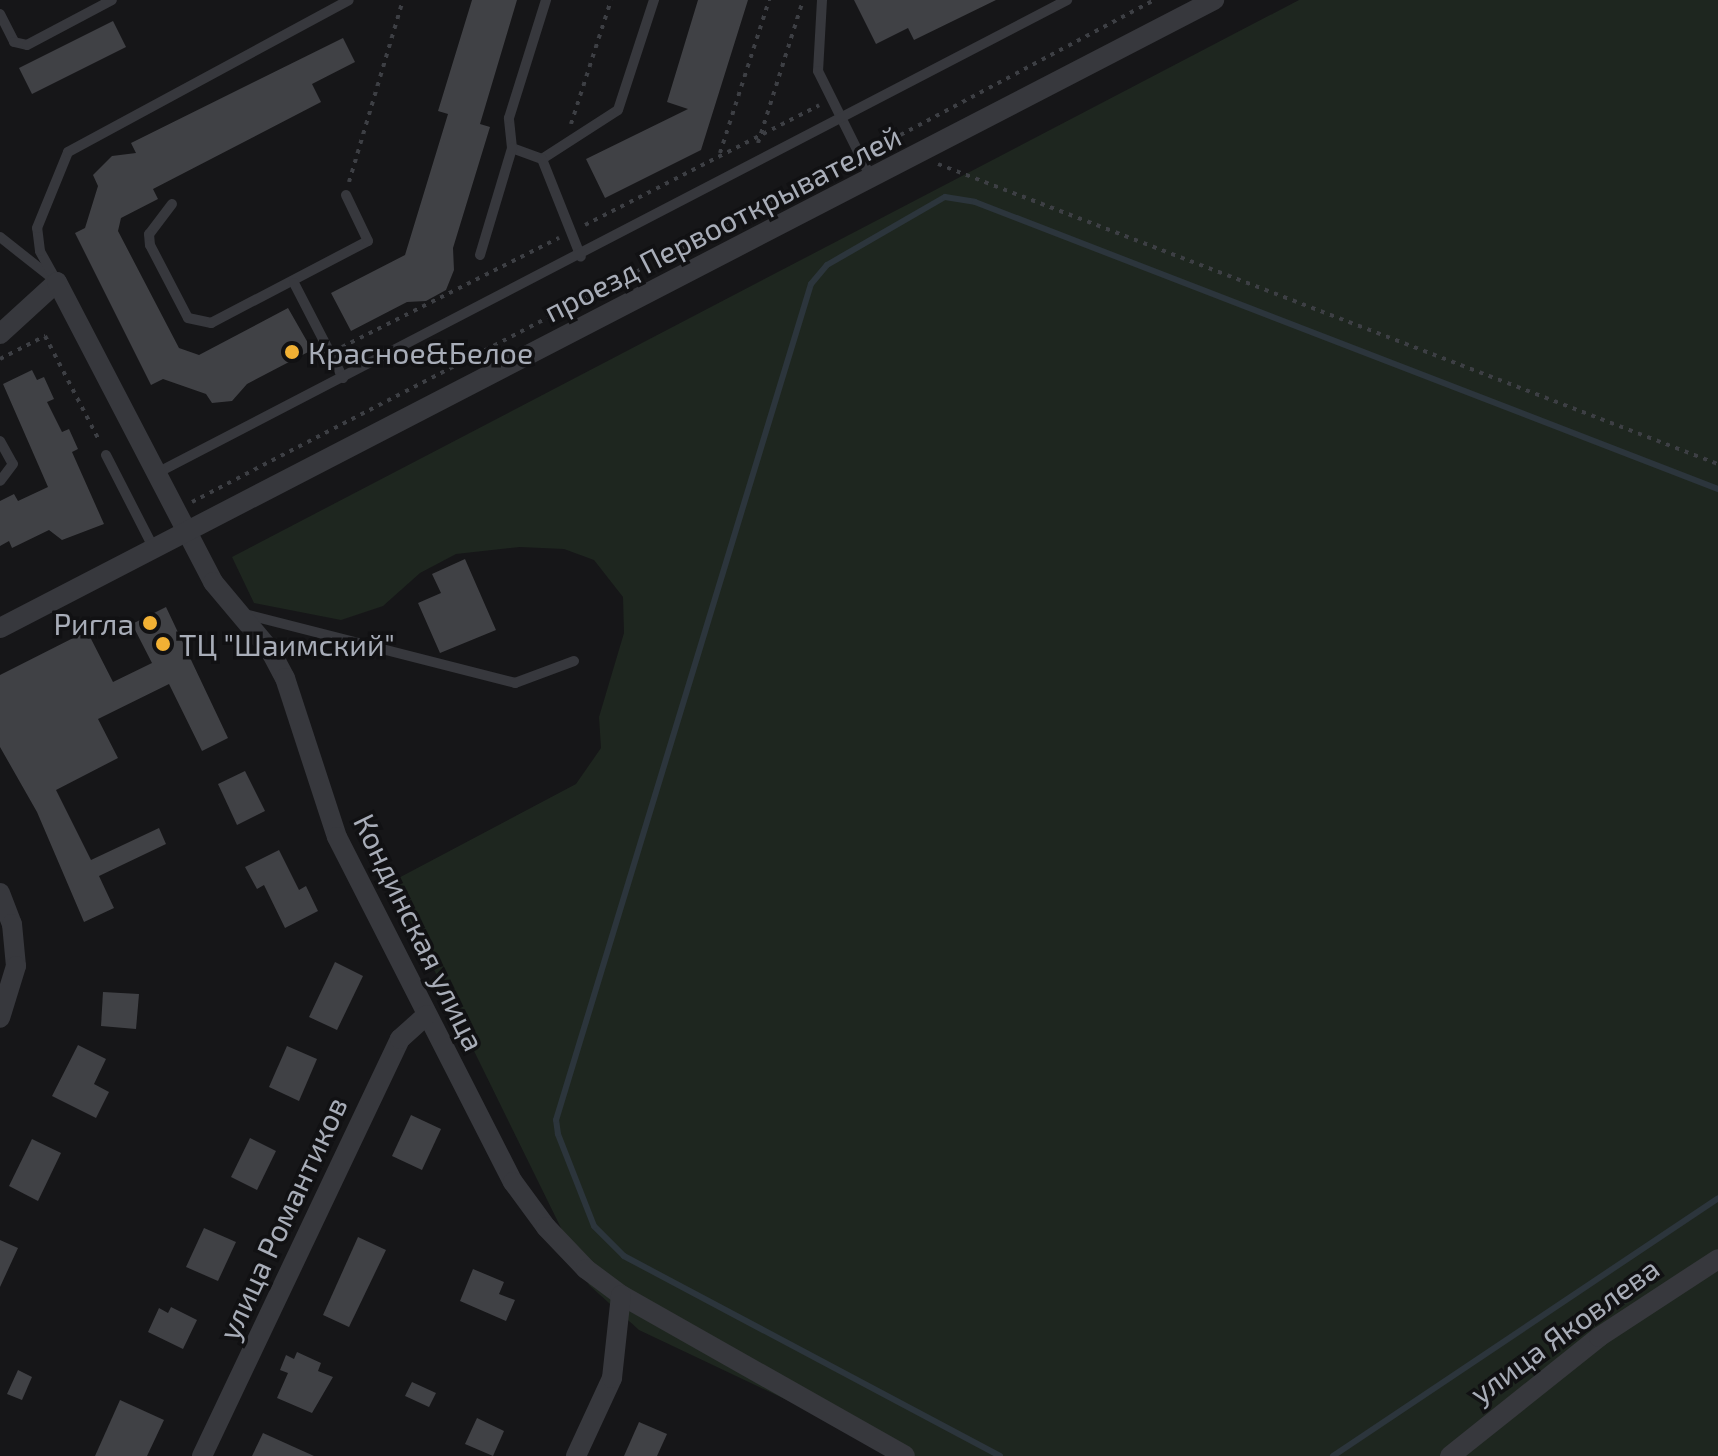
<!DOCTYPE html>
<html>
<head>
<meta charset="utf-8">
<style>
  body { margin:0 }
  #map { position:relative; width:1718px; height:1456px; overflow:hidden; background:#161618; font-family:"Exo 2",sans-serif }
  div>[style] { position:absolute }
  .green>* { inset:0; background:#1e261f }
  .stream>* { height:6px; margin:-3px; padding:0 3px; transform-origin:3px; border-radius:3px; background:#2c353c }
  .building>* { inset:0; background:#404145 }
  .path>* { height:4px; margin-top:-2px; transform-origin:0; background:repeating-linear-gradient(90deg,#3d3f44 0 4px,transparent 0 10px) }
  .lane>* { height:10px; margin:-5px; padding:0 5px; transform-origin:5px; border-radius:5px; background:#37383d }
  .street>* { height:20px; margin:-10px; padding:0 10px; transform-origin:10px; border-radius:10px; background:#37383d }
  .dots>* { width:22px; height:22px; translate:-50% -50%; box-sizing:border-box; border:4px solid #111113; border-radius:50% }
  span { translate:-50% -50%; white-space:nowrap; text-align:center; line-height:1.15; -webkit-text-stroke:7px #111113; paint-order:stroke }
  .street-label { font-size:30px; color:#a8adb8 }
  .poi-label { font-size:30px; color:#a8adb8 }
  .left { translate:0 -50%; text-align:left }
  .right { translate:-100% -50%; text-align:right }
</style>
</head>
<body>
<div id="map">
  <div class="green">
    <div style="clip-path:polygon(1299px 0,1718px 0,1718px 1456px,905px 1456px,639px 1330px,589px 1285px,391px 882px,576px 784px,601px 748px,599px 717px,624px 633px,623px 597px,594px 560px,564px 549px,520px 547px,456px 554px,420px 573px,383px 606px,341px 620px,254px 603px,232px 557px)"></div>
  </div>
  <div class="stream">
    <div style="left:1000px;top:1456px;width:426px;rotate:-152deg"></div>
    <div style="left:624px;top:1256px;width:42px;rotate:-135deg"></div>
    <div style="left:594px;top:1226px;width:99px;rotate:-111.4deg"></div>
    <div style="left:558px;top:1134px;width:14px;rotate:-98deg"></div>
    <div style="left:556px;top:1120px;width:874px;rotate:-73.04deg"></div>
    <div style="left:811px;top:284px;width:25px;rotate:-50deg"></div>
    <div style="left:827px;top:265px;width:136px;rotate:-30deg"></div>
    <div style="left:945px;top:197px;width:30px;rotate:9deg"></div>
    <div style="left:975px;top:202px;width:797px;rotate:21.12deg"></div>
    <div style="left:1333px;top:1456px;width:463px;rotate:-33.8deg"></div>
  </div>
  <div class="building">
    <div style="clip-path:polygon(472px 0,517px 0,480px 124px,490px 127px,453px 248px,454px 270px,446px 290px,426px 301px,407px 302px,351px 331px,331px 293px,405px 255px,448px 114px,438px 111px)"></div>
    <div style="clip-path:polygon(698px 0,748px 0,701px 150px,605px 198px,586px 159px,688px 109px,667px 102px)"></div>
    <div style="clip-path:polygon(854px 0,996px 0,914px 40px,908px 28px,876px 44px)"></div>
    <div style="clip-path:polygon(113px 21px,126px 47px,32px 94px,19px 68px)"></div>
    <div style="clip-path:polygon(343px 38px,355px 62px,312px 84px,321px 102px,153px 189px,158px 199px,121px 218px,118px 231px,179px 348px,199px 355px,288px 308px,312px 350px,247px 384px,232px 401px,212px 403px,206px 394px,163px 379px,151px 385px,75px 233px,85px 228px,98px 186px,93px 175px,112px 156px,136px 153px,131px 143px)"></div>
    <div style="clip-path:polygon(32px 370px,37px 380px,44px 377px,54px 399px,47px 402px,62px 432px,69px 429px,78px 449px,72px 452px,104px 524px,62px 540px,49px 530px,12px 548px,9px 541px,0 546px,0 501px,14px 494px,18px 501px,48px 487px,3px 384px)"></div>
    <div style="clip-path:polygon(465px 559px,496px 630px,440px 653px,418px 603px,441px 593px,432px 574px)"></div>
    <div style="clip-path:polygon(166px 607px,228px 738px,202px 751px,169px 684px,98px 719px,118px 758px,56px 790px,91px 860px,159px 828px,166px 844px,99px 876px,114px 908px,84px 922px,37px 812px,0 747px,0 675px,87px 631px,113px 682px,152px 663px,132px 624px)"></div>
    <div style="clip-path:polygon(245px 771px,265px 811px,237px 825px,218px 784px)"></div>
    <div style="clip-path:polygon(279px 850px,299px 890px,306px 886px,318px 911px,285px 928px,264px 885px,257px 889px,245px 867px)"></div>
    <div style="clip-path:polygon(335px 962px,363px 976px,337px 1030px,309px 1017px)"></div>
    <div style="clip-path:polygon(103px 992px,139px 994px,136px 1029px,101px 1026px)"></div>
    <div style="clip-path:polygon(78px 1045px,106px 1059px,94px 1084px,109px 1092px,96px 1118px,52px 1096px)"></div>
    <div style="clip-path:polygon(287px 1046px,317px 1059px,299px 1101px,269px 1087px)"></div>
    <div style="clip-path:polygon(411px 1115px,441px 1129px,422px 1170px,392px 1156px)"></div>
    <div style="clip-path:polygon(250px 1138px,276px 1151px,257px 1190px,231px 1177px)"></div>
    <div style="clip-path:polygon(32px 1139px,61px 1153px,38px 1201px,9px 1186px)"></div>
    <div style="clip-path:polygon(204px 1228px,236px 1242px,218px 1281px,186px 1267px)"></div>
    <div style="clip-path:polygon(358px 1237px,386px 1250px,349px 1327px,323px 1315px)"></div>
    <div style="clip-path:polygon(0 1240px,18px 1248px,0 1287px)"></div>
    <div style="clip-path:polygon(473px 1269px,504px 1282px,499px 1294px,515px 1300px,506px 1321px,460px 1301px)"></div>
    <div style="clip-path:polygon(171px 1307px,197px 1320px,183px 1349px,148px 1332px,159px 1308px,168px 1313px)"></div>
    <div style="clip-path:polygon(297px 1352px,321px 1363px,318px 1371px,333px 1377px,312px 1413px,277px 1398px,288px 1373px,280px 1370px,286px 1355px,294px 1359px)"></div>
    <div style="clip-path:polygon(18px 1370px,32px 1377px,22px 1400px,7px 1394px)"></div>
    <div style="clip-path:polygon(412px 1382px,436px 1393px,429px 1407px,405px 1396px)"></div>
    <div style="clip-path:polygon(120px 1400px,164px 1420px,147px 1456px,95px 1456px)"></div>
    <div style="clip-path:polygon(477px 1418px,504px 1431px,493px 1456px,465px 1444px)"></div>
    <div style="clip-path:polygon(639px 1422px,667px 1434px,657px 1456px,624px 1456px)"></div>
    <div style="clip-path:polygon(263px 1433px,314px 1456px,252px 1456px)"></div>
  </div>
  <div class="path">
    <div style="left:571px;top:124px;width:130px;rotate:-72.1deg"></div>
    <div style="left:758px;top:143px;width:150px;rotate:-72.5deg"></div>
    <div style="left:874px;top:149px;width:317px;rotate:-28deg"></div>
    <div style="left:720px;top:153px;width:161px;rotate:-72.2deg"></div>
    <div style="left:938px;top:164px;width:836px;rotate:21.04deg"></div>
    <div style="left:349px;top:182px;width:190px;rotate:-73.5deg"></div>
    <div style="left:585px;top:225px;width:263px;rotate:-27.1deg"></div>
    <div style="left:342px;top:347px;width:243px;rotate:-26.7deg"></div>
    <div style="left:0;top:359px;width:51px;rotate:-27.1deg"></div>
    <div style="left:45px;top:336px;width:119px;rotate:62.6deg"></div>
    <div style="left:192px;top:502px;width:739px;rotate:-27.4deg"></div>
  </div>
  <div class="lane">
    <div style="left:822px;top:0;width:71px;rotate:93.2deg"></div>
    <div style="left:818px;top:71px;width:119px;rotate:63.6deg"></div>
    <div style="left:0;top:14px;width:31px;rotate:63deg"></div>
    <div style="left:14px;top:42px;width:13px;rotate:13deg"></div>
    <div style="left:27px;top:45px;width:96px;rotate:-27.9deg"></div>
    <div style="left:542px;top:159px;width:90px;rotate:-32.8deg"></div>
    <div style="left:618px;top:110px;width:116px;rotate:-71.9deg"></div>
    <div style="left:542px;top:159px;width:32px;rotate:-160deg"></div>
    <div style="left:512px;top:148px;width:30px;rotate:-96deg"></div>
    <div style="left:509px;top:118px;width:124px;rotate:-72.6deg"></div>
    <div style="left:542px;top:159px;width:105px;rotate:68.3deg"></div>
    <div style="left:172px;top:204px;width:38px;rotate:127deg"></div>
    <div style="left:149px;top:234px;width:11px;rotate:85deg"></div>
    <div style="left:150px;top:245px;width:82px;rotate:62.5deg"></div>
    <div style="left:188px;top:318px;width:24px;rotate:12deg"></div>
    <div style="left:211px;top:323px;width:177px;rotate:-27.6deg"></div>
    <div style="left:368px;top:241px;width:51px;rotate:-115.6deg"></div>
    <div style="left:0;top:237px;width:66px;rotate:38.3deg"></div>
    <div style="left:480px;top:255px;width:112px;rotate:-73.3deg"></div>
    <div style="left:57px;top:282px;width:35px;rotate:-119deg"></div>
    <div style="left:40px;top:251px;width:23px;rotate:-97deg"></div>
    <div style="left:37px;top:228px;width:82px;rotate:-67.8deg"></div>
    <div style="left:68px;top:152px;width:319px;rotate:-28.4deg"></div>
    <div style="left:294px;top:283px;width:107px;rotate:62.7deg"></div>
    <div style="left:0;top:441px;width:26px;rotate:61deg"></div>
    <div style="left:13px;top:464px;width:21px;rotate:127deg"></div>
    <div style="left:106px;top:455px;width:106px;rotate:62.9deg"></div>
    <div style="left:155px;top:474px;width:1028px;rotate:-27.46deg"></div>
    <div style="left:245px;top:614px;width:279px;rotate:14.3deg"></div>
    <div style="left:515px;top:683px;width:63px;rotate:-20.4deg"></div>
  </div>
  <div class="street">
    <div style="left:0;top:334px;width:77px;rotate:-42.4deg"></div>
    <div style="left:57px;top:282px;width:338px;rotate:62.5deg"></div>
    <div style="left:213px;top:582px;width:89px;rotate:50deg"></div>
    <div style="left:270px;top:650px;width:32px;rotate:62deg"></div>
    <div style="left:285px;top:678px;width:167px;rotate:71.9deg"></div>
    <div style="left:337px;top:837px;width:387px;rotate:63deg"></div>
    <div style="left:513px;top:1182px;width:56px;rotate:53.7deg"></div>
    <div style="left:546px;top:1227px;width:58px;rotate:46.4deg"></div>
    <div style="left:586px;top:1269px;width:44px;rotate:36.6deg"></div>
    <div style="left:621px;top:1295px;width:326px;rotate:29.5deg"></div>
    <div style="left:0;top:628px;width:1367px;rotate:-27.35deg"></div>
    <div style="left:0;top:893px;width:33px;rotate:69deg"></div>
    <div style="left:12px;top:924px;width:42px;rotate:84.6deg"></div>
    <div style="left:16px;top:966px;width:54px;rotate:107.1deg"></div>
    <div style="left:202px;top:1456px;width:462px;rotate:-64.6deg"></div>
    <div style="left:400px;top:1039px;width:36px;rotate:-42deg"></div>
    <div style="left:576px;top:1456px;width:86px;rotate:-65.2deg"></div>
    <div style="left:612px;top:1378px;width:83px;rotate:-83.8deg"></div>
    <div style="left:1450px;top:1456px;width:191px;rotate:-38.6deg"></div>
    <div style="left:1599px;top:1337px;width:142px;rotate:-33.2deg"></div>
  </div>
  <div class="dots">
    <div style="left:292px;top:352px;background:#f2b134"></div>
    <div style="left:150px;top:623px;background:#f2b134"></div>
    <div style="left:163px;top:644px;background:#f2b134"></div>
  </div>
  <div class="street-label">
    <span style="left:722px;top:223px;rotate:-27deg">проезд Первооткрывателей</span>
    <span style="left:420px;top:932px;rotate:64deg">Кондинская улица</span>
    <span style="left:282px;top:1218px;rotate:-65deg">улица Романтиков</span>
    <span style="left:1564px;top:1330px;rotate:-36deg">улица Яковлева</span>
  </div>
  <div class="poi-label">
    <span class="left" style="left:308px;top:352px">Красное&amp;Белое</span>
    <span class="right" style="left:134px;top:623px">Ригла</span>
    <span class="left" style="left:179px;top:644px">ТЦ "Шаимский"</span>
  </div>
</div>
</body>
</html>
